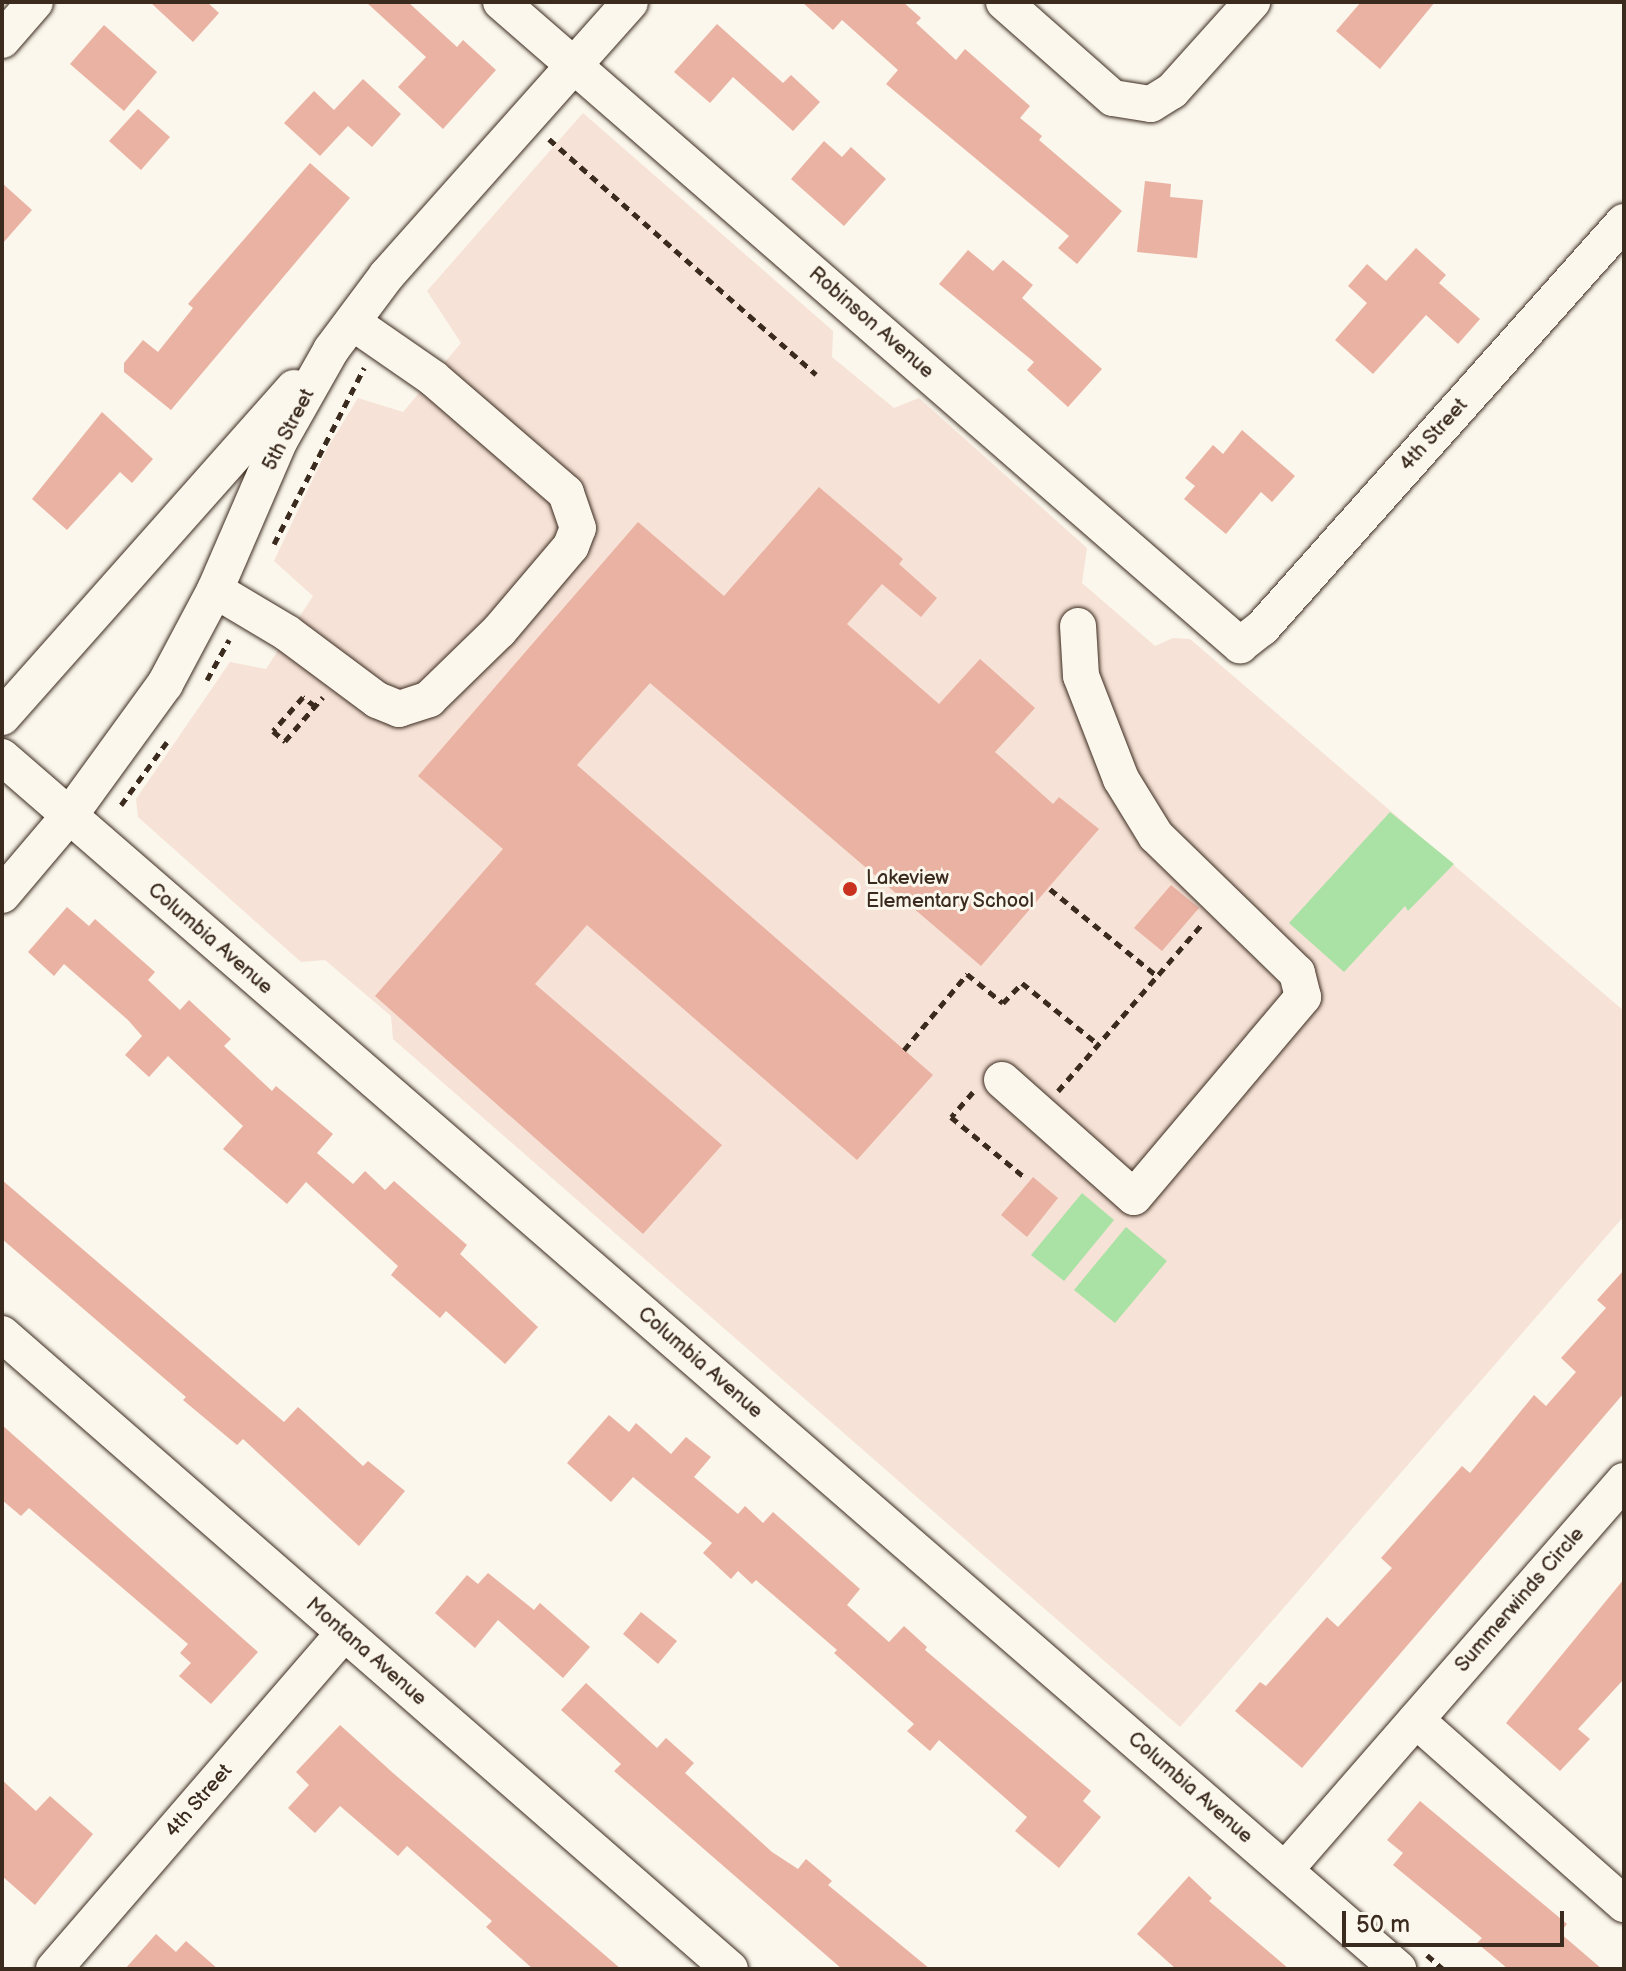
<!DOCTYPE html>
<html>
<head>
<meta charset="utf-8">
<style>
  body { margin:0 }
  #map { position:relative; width:1626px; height:1971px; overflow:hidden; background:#fbf7ec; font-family:"Balsamiq Sans",sans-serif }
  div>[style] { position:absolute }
  .built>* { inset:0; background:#f6e2d6 }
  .green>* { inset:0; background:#aae2a6 }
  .building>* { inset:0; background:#eab2a2 }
  .path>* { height:5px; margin-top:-2.5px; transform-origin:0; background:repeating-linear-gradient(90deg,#3b2a1e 0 8px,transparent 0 14px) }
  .roads { filter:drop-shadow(0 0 2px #3b2a1e) drop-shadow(0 0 2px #3b2a1e) }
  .minor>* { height:36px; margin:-18px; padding:0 18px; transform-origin:18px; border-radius:18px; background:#fbf7ec }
  .dots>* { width:22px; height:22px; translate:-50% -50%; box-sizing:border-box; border:4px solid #fbf7ec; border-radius:50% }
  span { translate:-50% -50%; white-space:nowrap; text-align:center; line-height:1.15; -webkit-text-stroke:6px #fbf7ec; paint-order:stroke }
  .street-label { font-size:20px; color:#3b2a1e }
  .poi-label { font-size:20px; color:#3b2a1e }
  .left { translate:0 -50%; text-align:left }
  .frame { position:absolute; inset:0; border:4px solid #3b2a1e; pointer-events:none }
  .scale { position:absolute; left:1342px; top:1911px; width:222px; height:36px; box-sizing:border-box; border:4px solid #3b2a1e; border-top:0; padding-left:10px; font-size:24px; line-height:28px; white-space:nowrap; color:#3b2a1e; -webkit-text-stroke:6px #fbf7ec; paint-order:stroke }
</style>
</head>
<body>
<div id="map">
  <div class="built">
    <div style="clip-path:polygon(583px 113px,833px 331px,832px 357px,894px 408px,919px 398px,1087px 548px,1082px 583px,1155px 646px,1173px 638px,1190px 639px,1624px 1011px,1624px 1216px,1180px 1727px,393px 1039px,391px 1016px,325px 960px,301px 962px,138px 817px,136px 799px,230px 662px,266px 669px,313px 596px,274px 561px,328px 447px,358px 398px,403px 412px,461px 343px,427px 291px)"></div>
  </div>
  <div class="green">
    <div style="clip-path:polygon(1390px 812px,1454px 864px,1408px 911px,1405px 906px,1344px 972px,1289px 923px)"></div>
    <div style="clip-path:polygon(1082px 1193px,1114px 1220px,1064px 1281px,1031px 1255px)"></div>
    <div style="clip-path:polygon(1126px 1227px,1167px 1261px,1115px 1323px,1074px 1290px)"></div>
  </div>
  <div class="building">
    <div style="clip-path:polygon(150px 2px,207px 2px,219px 13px,193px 42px)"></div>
    <div style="clip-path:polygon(366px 2px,408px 2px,457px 47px,463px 40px,496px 70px,443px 129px,398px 87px,426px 57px)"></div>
    <div style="clip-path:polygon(802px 2px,903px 2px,921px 18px,916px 23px,956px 60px,965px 49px,1030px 106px,1020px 118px,1042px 136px,1039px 140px,1122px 211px,1077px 264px,1058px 248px,1069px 236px,886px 84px,898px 70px,842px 20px,833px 30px)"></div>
    <div style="clip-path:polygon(1361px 2px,1435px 2px,1380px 69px,1336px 31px)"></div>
    <div style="clip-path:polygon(717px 24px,783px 83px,791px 75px,820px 102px,793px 131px,733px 77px,710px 103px,674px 72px)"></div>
    <div style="clip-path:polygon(104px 25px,157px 72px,124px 111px,70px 64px)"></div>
    <div style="clip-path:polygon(363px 79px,401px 114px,372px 147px,348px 126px,320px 156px,284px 123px,314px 91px,334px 110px)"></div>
    <div style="clip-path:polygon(138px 109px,170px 137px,141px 170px,109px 141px)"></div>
    <div style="clip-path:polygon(824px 141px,842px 157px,851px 147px,886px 179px,844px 226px,791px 179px)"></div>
    <div style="clip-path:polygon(310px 163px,350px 198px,171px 410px,124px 372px,124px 363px,143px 340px,158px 352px,193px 308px,188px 304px)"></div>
    <div style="clip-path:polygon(1145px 181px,1171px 184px,1170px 197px,1203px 200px,1197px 258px,1137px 252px)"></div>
    <div style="clip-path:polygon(2px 183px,32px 210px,2px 244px)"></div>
    <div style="clip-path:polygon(1416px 248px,1446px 275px,1439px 283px,1480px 319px,1458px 344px,1426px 315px,1373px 374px,1335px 340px,1367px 303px,1348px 286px,1367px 264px,1386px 281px)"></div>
    <div style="clip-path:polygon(968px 250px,993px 271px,1003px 260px,1033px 285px,1022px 298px,1102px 369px,1068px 407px,1027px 370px,1034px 362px,939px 284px)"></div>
    <div style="clip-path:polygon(102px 412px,153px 459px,132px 483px,120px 472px,67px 530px,32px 499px)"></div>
    <div style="clip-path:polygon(1242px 430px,1295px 476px,1272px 502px,1261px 492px,1226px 534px,1184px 499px,1195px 486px,1185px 478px,1213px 445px,1223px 454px)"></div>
    <div style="clip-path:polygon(819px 487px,903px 559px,899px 564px,937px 598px,921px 617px,882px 584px,847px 624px,939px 704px,980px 659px,1035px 708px,995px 752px,1053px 804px,1059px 797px,1099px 829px,981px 966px,650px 683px,577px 765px,933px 1075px,857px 1160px,587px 925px,535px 984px,722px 1145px,643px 1234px,375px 996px,503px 849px,418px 776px,638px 522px,724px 596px)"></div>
    <div style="clip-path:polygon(1171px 885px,1199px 908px,1162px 951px,1134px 928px)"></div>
    <div style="clip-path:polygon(67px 907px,89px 926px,95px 919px,155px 972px,148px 980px,180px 1010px,189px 1000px,231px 1039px,224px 1046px,272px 1091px,276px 1086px,333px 1134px,317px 1153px,353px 1184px,365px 1171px,385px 1190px,394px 1181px,467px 1245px,460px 1254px,538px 1327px,505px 1364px,446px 1311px,440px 1318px,391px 1275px,398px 1266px,306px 1182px,287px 1204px,223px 1149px,243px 1126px,168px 1056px,149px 1077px,125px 1055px,142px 1036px,128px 1020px,64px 964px,54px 976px,28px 952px)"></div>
    <div style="clip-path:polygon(1033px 1177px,1058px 1198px,1027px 1237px,1001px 1215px)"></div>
    <div style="clip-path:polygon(2px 1180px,284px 1422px,298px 1407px,363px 1466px,368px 1461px,405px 1491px,359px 1546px,243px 1439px,237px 1445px,183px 1400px,186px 1397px,2px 1239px)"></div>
    <div style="clip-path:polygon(1624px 1270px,1624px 1393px,1302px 1768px,1235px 1711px,1260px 1682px,1266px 1686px,1327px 1617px,1338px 1627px,1392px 1568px,1381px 1558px,1462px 1466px,1470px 1473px,1534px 1395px,1546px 1406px,1576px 1372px,1561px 1358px,1606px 1308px,1597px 1300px)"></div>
    <div style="clip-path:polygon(609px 1415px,629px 1432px,636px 1423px,671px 1454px,686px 1437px,711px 1457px,694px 1477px,738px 1514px,745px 1506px,763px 1523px,773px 1512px,860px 1589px,847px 1605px,889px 1642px,904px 1626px,927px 1647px,925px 1650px,1091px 1791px,1083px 1801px,1101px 1817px,1059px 1868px,1015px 1831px,1027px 1817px,939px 1740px,930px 1751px,907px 1731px,914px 1724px,834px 1653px,837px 1650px,756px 1580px,752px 1584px,738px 1571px,731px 1579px,703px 1553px,712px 1543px,633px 1477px,611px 1502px,567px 1463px)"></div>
    <div style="clip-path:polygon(2px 1425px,258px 1652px,211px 1704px,179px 1676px,191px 1663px,180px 1653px,188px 1644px,29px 1508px,21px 1516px,2px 1500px)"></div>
    <div style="clip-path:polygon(488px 1573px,534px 1610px,540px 1603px,590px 1647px,563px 1678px,498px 1620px,475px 1648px,435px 1613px,467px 1575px,478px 1584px)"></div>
    <div style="clip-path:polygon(1624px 1579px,1624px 1679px,1578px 1729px,1590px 1739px,1560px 1771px,1506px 1723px)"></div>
    <div style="clip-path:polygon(641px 1612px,677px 1641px,658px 1664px,623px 1634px)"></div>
    <div style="clip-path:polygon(586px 1683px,657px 1748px,666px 1738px,694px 1763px,685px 1773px,772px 1852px,798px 1869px,806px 1859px,832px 1881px,828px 1885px,930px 1969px,842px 1969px,614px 1771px,621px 1764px,561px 1710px)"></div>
    <div style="clip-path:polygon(340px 1725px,393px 1773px,621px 1969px,533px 1969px,486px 1927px,492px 1921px,407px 1846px,398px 1856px,340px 1806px,315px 1833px,288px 1808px,309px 1785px,296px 1772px)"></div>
    <div style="clip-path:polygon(2px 1780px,36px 1811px,50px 1796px,93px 1834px,35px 1905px,2px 1876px)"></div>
    <div style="clip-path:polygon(1420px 1801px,1567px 1924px,1560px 1933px,1602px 1969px,1508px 1969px,1477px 1943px,1482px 1938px,1393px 1865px,1403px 1853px,1387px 1840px)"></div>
    <div style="clip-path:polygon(1189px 1876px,1212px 1898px,1209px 1901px,1289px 1969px,1176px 1969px,1137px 1934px)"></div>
    <div style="clip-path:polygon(156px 1934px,176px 1952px,186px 1941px,218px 1969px,125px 1969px)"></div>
  </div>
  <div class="path">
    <div style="left:549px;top:139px;width:356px;rotate:41.4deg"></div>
    <div style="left:274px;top:544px;width:198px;rotate:-62.9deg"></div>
    <div style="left:207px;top:680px;width:46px;rotate:-61.2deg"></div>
    <div style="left:315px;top:706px;width:15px;rotate:-143deg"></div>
    <div style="left:303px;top:697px;width:45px;rotate:131.4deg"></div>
    <div style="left:273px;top:731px;width:16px;rotate:40deg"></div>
    <div style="left:285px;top:741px;width:58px;rotate:-49.2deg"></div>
    <div style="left:121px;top:805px;width:78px;rotate:-53.9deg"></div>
    <div style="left:1050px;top:889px;width:138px;rotate:39.1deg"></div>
    <div style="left:904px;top:1050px;width:99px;rotate:-50.3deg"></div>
    <div style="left:967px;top:974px;width:46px;rotate:38.9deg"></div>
    <div style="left:1003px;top:1003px;width:28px;rotate:-46deg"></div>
    <div style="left:1022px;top:983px;width:97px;rotate:38.8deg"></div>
    <div style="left:1058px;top:1091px;width:222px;rotate:-49.2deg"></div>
    <div style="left:973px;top:1092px;width:33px;rotate:131deg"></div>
    <div style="left:951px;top:1117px;width:93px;rotate:39.3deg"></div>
    <div style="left:1427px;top:1955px;width:21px;rotate:41deg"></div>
  </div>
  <div class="roads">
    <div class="minor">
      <div style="left:501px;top:2px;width:980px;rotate:41.03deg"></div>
      <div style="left:1240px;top:645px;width:28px;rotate:-38deg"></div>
      <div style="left:1262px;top:628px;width:544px;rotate:-48.28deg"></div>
      <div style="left:1004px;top:2px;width:145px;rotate:41.4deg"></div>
      <div style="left:1113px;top:98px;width:38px;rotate:9deg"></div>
      <div style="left:1151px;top:104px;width:25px;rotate:-32deg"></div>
      <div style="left:1172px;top:91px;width:120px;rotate:-48deg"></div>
      <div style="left:2px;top:40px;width:50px;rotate:-49deg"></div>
      <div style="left:215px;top:590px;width:84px;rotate:30.8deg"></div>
      <div style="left:287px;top:633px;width:112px;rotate:36.7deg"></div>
      <div style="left:377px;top:700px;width:24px;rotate:22deg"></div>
      <div style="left:399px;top:709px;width:32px;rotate:-18deg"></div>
      <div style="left:429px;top:699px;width:98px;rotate:-44.2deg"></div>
      <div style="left:499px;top:631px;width:111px;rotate:-49.7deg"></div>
      <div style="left:571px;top:546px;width:19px;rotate:-69deg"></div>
      <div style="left:578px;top:528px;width:37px;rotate:-109deg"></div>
      <div style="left:566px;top:493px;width:176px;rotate:-139.2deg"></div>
      <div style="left:433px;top:378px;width:98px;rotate:-145.3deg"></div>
      <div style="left:2px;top:717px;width:440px;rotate:-48.4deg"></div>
      <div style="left:2px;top:757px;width:1849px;rotate:40.96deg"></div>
      <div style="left:2px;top:895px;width:104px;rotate:-49.7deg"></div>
      <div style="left:69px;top:816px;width:163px;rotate:-54deg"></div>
      <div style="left:165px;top:684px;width:106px;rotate:-62deg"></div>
      <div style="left:215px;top:590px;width:161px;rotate:-66.6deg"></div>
      <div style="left:279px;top:442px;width:106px;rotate:-60.5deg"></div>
      <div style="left:331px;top:350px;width:94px;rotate:-53.3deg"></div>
      <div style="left:387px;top:275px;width:365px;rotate:-48.3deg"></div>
      <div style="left:1002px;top:1080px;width:176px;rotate:41.6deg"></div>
      <div style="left:1134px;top:1197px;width:262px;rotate:-49.8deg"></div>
      <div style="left:1303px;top:997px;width:25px;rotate:-104deg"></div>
      <div style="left:1297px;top:973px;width:197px;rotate:-135.8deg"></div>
      <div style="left:1156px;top:836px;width:67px;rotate:-121.6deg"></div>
      <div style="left:1121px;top:779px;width:110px;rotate:-111.2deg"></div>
      <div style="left:1081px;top:676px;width:50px;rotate:-93.4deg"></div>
      <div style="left:2px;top:1334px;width:966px;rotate:41.1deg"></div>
      <div style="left:1416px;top:1720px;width:278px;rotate:41.5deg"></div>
      <div style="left:1285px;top:1870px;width:516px;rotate:-48.93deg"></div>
      <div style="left:54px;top:1969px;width:444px;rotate:-49.2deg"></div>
    </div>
  </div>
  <div class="dots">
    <div style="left:850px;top:889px;background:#c8321e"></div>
  </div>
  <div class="street-label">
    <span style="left:871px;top:323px;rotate:41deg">Robinson Avenue</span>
    <span style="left:289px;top:430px;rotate:-63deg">5th Street</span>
    <span style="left:1434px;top:435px;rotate:-48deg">4th Street</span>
    <span style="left:210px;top:939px;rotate:41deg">Columbia Avenue</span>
    <span style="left:700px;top:1363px;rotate:41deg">Columbia Avenue</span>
    <span style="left:1520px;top:1600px;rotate:-49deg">Summerwinds Circle</span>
    <span style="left:366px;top:1652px;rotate:41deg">Montana Avenue</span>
    <span style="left:1190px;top:1788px;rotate:41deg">Columbia Avenue</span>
    <span style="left:199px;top:1801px;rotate:-49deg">4th Street</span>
  </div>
  <div class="poi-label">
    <span class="left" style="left:866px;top:890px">Lakeview<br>Elementary School</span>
  </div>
  <div class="frame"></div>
  <div class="scale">50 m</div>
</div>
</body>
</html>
